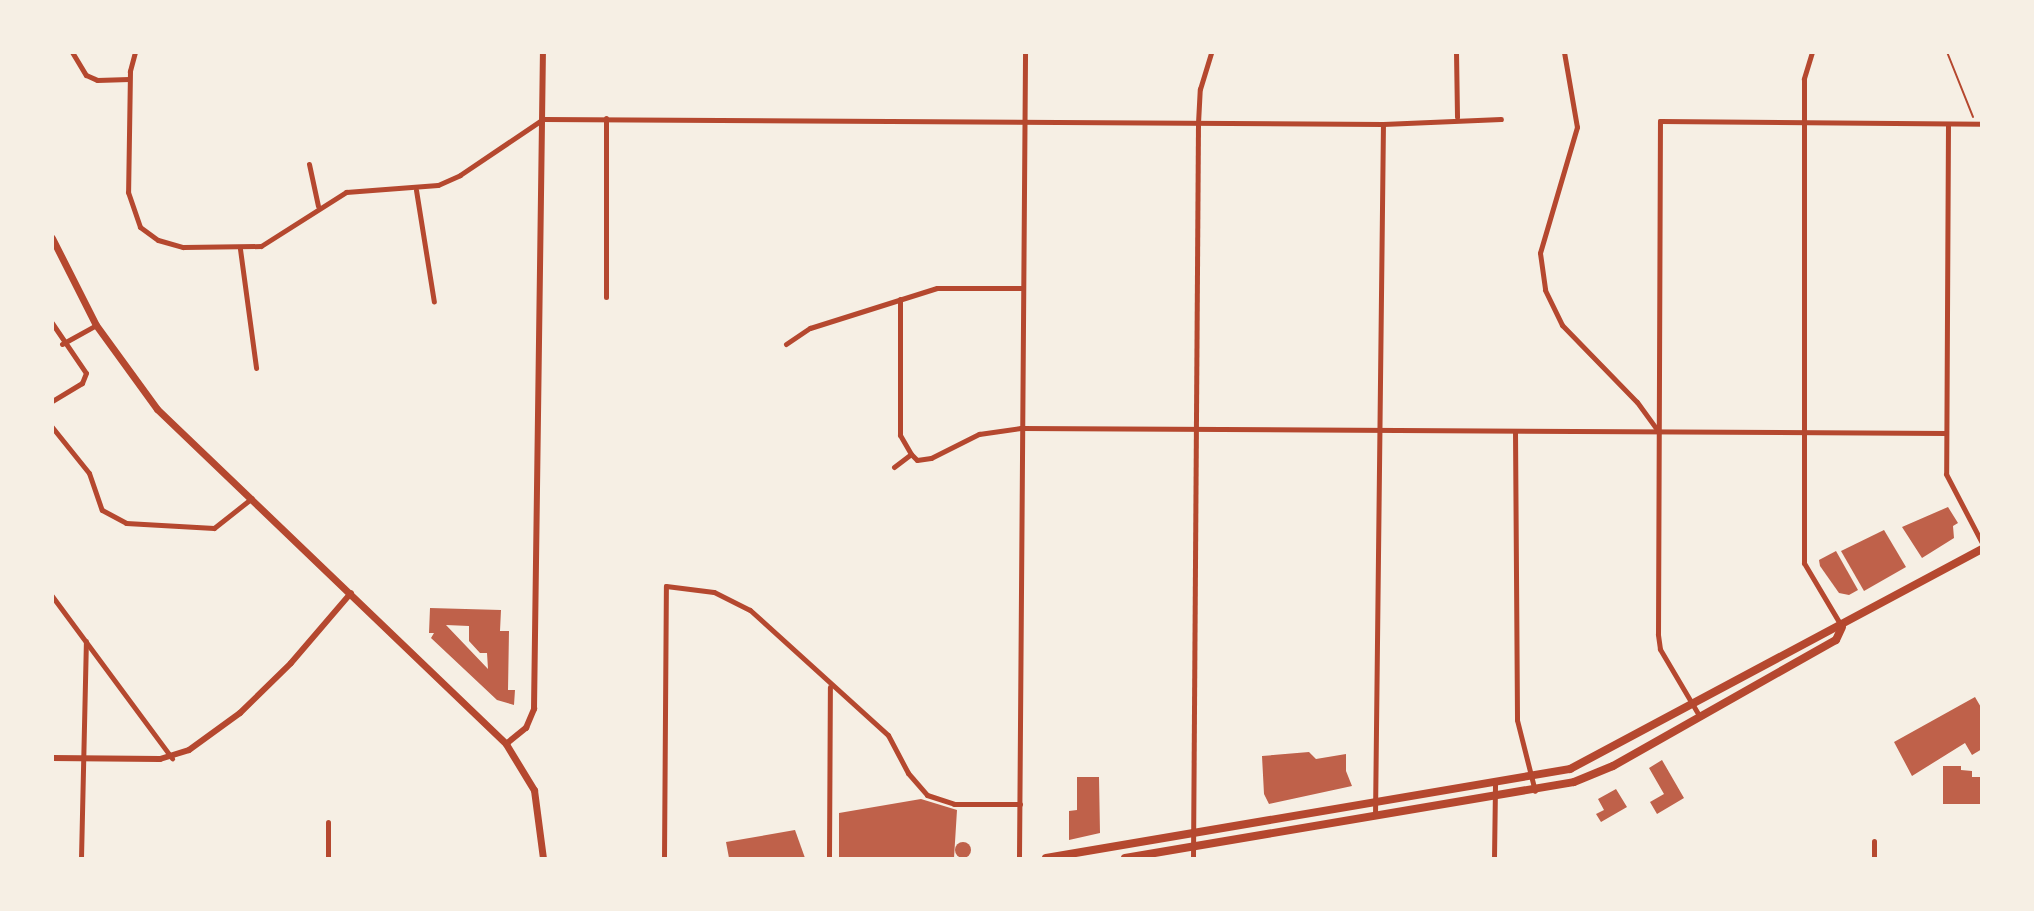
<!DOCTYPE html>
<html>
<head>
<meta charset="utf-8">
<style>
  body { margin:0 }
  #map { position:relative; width:2034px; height:911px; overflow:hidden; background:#f6efe4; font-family:"Fira Sans Condensed",sans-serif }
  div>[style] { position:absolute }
  .building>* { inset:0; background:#bf614a }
  .round { border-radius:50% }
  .path>* { height:2px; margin:-1px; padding:0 1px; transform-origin:1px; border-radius:1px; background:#b5482f }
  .minor>* { height:5px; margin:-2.5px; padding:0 2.5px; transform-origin:2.5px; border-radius:2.5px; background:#b5482f }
  .tertiary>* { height:6px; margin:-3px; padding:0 3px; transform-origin:3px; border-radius:3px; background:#b5482f }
  .secondary>* { height:7px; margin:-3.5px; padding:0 3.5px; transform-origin:3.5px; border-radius:3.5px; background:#b5482f }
  .primary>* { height:8px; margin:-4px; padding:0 4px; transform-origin:4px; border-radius:4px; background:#b5482f }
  span { translate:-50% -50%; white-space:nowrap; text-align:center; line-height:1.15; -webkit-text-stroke:6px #f6efe4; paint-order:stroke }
  .frame { position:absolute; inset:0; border:54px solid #f6efe4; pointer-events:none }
</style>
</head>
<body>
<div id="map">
  <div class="building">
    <div style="clip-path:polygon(1948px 507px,1958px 523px,1953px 526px,1954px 538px,1922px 558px,1902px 527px)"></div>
    <div style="clip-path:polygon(1884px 530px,1906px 567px,1864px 591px,1841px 551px)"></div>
    <div style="clip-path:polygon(1836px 551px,1858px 590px,1849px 595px,1839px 593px,1820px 566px,1819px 560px)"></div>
    <div style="clip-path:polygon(evenodd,430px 608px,501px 610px,500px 631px,509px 631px,508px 690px,515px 690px,514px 705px,497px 700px,431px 638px,434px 633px,429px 633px,430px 608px,446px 625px,469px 626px,469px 641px,480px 653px,487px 653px,488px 669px,446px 625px)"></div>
    <div style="clip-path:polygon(1975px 697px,1982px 709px,1982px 749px,1972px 755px,1965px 743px,1912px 776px,1894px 742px)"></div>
    <div style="clip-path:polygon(1309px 752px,1316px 759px,1346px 754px,1346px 771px,1352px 786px,1269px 804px,1264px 794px,1262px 756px)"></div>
    <div style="clip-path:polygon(1662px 760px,1684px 798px,1657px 814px,1650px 802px,1664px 794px,1649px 768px)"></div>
    <div style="clip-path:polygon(1943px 766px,1961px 766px,1961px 770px,1972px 771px,1972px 777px,1982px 777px,1982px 804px,1943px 804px)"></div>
    <div style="clip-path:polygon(1077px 777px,1099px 777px,1100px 833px,1069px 840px,1069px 811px,1077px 810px)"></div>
    <div style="clip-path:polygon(1616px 789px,1627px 807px,1601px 822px,1596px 814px,1604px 810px,1598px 799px)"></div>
    <div style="clip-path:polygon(921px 799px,957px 810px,954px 858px,839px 858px,839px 813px)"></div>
    <div style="clip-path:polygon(795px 830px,805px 858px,729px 858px,726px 842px)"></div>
    <div class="round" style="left:955px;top:842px;width:16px;height:16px"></div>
  </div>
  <div class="path">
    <div style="left:1947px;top:52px;width:70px;rotate:68.2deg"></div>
  </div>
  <div class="minor">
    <div style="left:72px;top:52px;width:27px;rotate:59deg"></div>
    <div style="left:86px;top:75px;width:12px;rotate:24deg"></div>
    <div style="left:97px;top:80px;width:32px;rotate:-2deg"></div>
    <div style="left:135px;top:52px;width:20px;rotate:105deg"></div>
    <div style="left:130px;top:71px;width:121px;rotate:90.9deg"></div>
    <div style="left:128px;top:192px;width:37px;rotate:71deg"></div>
    <div style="left:140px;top:227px;width:22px;rotate:36deg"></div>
    <div style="left:158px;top:240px;width:26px;rotate:16deg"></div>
    <div style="left:183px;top:247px;width:78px;rotate:-0.7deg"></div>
    <div style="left:261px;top:246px;width:101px;rotate:-32.4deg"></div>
    <div style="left:346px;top:192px;width:92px;rotate:-4.4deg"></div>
    <div style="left:438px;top:185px;width:24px;rotate:-24deg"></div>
    <div style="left:460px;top:175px;width:100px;rotate:-34deg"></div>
    <div style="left:543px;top:119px;width:840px;rotate:0.34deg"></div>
    <div style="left:1383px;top:124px;width:118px;rotate:-2.4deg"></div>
    <div style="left:1456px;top:52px;width:65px;rotate:89.1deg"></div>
    <div style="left:1564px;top:52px;width:76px;rotate:80.2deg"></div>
    <div style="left:1577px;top:127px;width:131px;rotate:106.4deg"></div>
    <div style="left:1540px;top:253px;width:37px;rotate:82deg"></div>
    <div style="left:1545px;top:290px;width:39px;rotate:64deg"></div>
    <div style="left:1562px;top:325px;width:107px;rotate:45.8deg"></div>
    <div style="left:1637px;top:402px;width:36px;rotate:54deg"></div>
    <div style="left:1812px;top:52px;width:28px;rotate:107deg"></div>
    <div style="left:1804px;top:79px;width:484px;rotate:90deg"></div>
    <div style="left:1804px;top:563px;width:74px;rotate:59.3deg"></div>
    <div style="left:1948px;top:124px;width:350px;rotate:90.3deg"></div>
    <div style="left:1946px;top:474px;width:78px;rotate:62.4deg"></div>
    <div style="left:309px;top:164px;width:43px;rotate:77.9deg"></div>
    <div style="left:416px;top:190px;width:113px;rotate:80.9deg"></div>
    <div style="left:240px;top:249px;width:120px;rotate:82.3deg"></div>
    <div style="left:606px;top:297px;width:179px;rotate:-90deg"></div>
    <div style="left:900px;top:299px;width:136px;rotate:90deg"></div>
    <div style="left:900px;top:435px;width:22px;rotate:60deg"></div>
    <div style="left:52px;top:323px;width:60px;rotate:55.8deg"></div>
    <div style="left:86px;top:373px;width:11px;rotate:112deg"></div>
    <div style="left:82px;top:383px;width:35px;rotate:149deg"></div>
    <div style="left:62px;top:344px;width:39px;rotate:-29deg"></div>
    <div style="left:786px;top:344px;width:29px;rotate:-34deg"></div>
    <div style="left:810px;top:328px;width:133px;rotate:-17.5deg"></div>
    <div style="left:937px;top:288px;width:85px"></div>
    <div style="left:52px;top:427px;width:59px;rotate:51.2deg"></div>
    <div style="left:89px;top:473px;width:39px;rotate:71deg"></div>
    <div style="left:102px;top:510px;width:27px;rotate:28deg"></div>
    <div style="left:126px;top:523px;width:88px;rotate:3.3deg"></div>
    <div style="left:214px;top:528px;width:48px;rotate:-38.3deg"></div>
    <div style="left:1515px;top:431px;width:289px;rotate:89.6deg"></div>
    <div style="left:1517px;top:720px;width:73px;rotate:75.8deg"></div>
    <div style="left:894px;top:467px;width:21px;rotate:-37deg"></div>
    <div style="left:911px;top:454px;width:8px;rotate:45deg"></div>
    <div style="left:917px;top:460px;width:14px;rotate:-8deg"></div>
    <div style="left:931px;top:458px;width:54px;rotate:-26.6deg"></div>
    <div style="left:979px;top:434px;width:42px;rotate:-8.1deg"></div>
    <div style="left:1021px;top:428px;width:925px;rotate:0.31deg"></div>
    <div style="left:52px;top:596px;width:202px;rotate:53.5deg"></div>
    <div style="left:1700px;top:717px;width:79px;rotate:-120.5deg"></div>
    <div style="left:1660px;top:649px;width:15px;rotate:-98deg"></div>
    <div style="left:1658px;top:634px;width:513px;rotate:-89.78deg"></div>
    <div style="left:1660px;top:121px;width:322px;rotate:0.5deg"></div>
    <div style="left:1375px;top:816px;width:692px;rotate:-89.34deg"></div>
    <div style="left:328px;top:822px;width:36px;rotate:90deg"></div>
    <div style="left:81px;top:858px;width:217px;rotate:-88.7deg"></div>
    <div style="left:664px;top:858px;width:272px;rotate:-89.6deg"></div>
    <div style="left:666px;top:586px;width:48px;rotate:7.1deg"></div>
    <div style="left:714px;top:592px;width:40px;rotate:26.6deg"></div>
    <div style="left:750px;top:610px;width:186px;rotate:42.2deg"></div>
    <div style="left:888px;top:735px;width:43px;rotate:62.2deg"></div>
    <div style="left:908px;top:773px;width:29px;rotate:49deg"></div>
    <div style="left:927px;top:795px;width:28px;rotate:18deg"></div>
    <div style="left:954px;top:804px;width:66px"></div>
    <div style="left:829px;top:858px;width:171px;rotate:-89.7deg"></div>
    <div style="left:1019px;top:858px;width:806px;rotate:-89.57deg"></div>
    <div style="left:1193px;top:858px;width:735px;rotate:-89.61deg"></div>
    <div style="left:1198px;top:123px;width:34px;rotate:-87deg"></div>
    <div style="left:1200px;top:89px;width:39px;rotate:-73deg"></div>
    <div style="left:1494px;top:858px;width:74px;rotate:-89.2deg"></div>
    <div style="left:1874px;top:858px;width:17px;rotate:-90deg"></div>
  </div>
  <div class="tertiary">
    <div style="left:506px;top:744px;width:26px;rotate:-39deg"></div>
    <div style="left:526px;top:728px;width:21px;rotate:-67deg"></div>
    <div style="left:534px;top:709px;width:657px;rotate:-89.22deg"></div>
    <div style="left:52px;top:758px;width:108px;rotate:0.5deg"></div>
    <div style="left:160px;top:759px;width:30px;rotate:-17deg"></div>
    <div style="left:189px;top:750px;width:63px;rotate:-36deg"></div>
    <div style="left:240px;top:713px;width:71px;rotate:-44.4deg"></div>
    <div style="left:291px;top:663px;width:92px;rotate:-49.4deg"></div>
  </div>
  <div class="secondary">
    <div style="left:52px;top:238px;width:97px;rotate:63.2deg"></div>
    <div style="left:96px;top:325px;width:104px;rotate:54deg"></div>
    <div style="left:157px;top:409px;width:484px;rotate:43.8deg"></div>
    <div style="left:506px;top:744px;width:54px;rotate:58.7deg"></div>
    <div style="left:534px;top:790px;width:69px;rotate:82.5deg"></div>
  </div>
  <div class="primary">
    <div style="left:1046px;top:858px;width:532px;rotate:-9.64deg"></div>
    <div style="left:1570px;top:769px;width:467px;rotate:-28.1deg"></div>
    <div style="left:1125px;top:858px;width:455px;rotate:-9.6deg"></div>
    <div style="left:1574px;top:782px;width:42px;rotate:-22.3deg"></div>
    <div style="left:1613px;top:766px;width:256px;rotate:-29.5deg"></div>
    <div style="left:1836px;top:640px;width:14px;rotate:-65deg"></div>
  </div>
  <div class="frame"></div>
</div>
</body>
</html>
